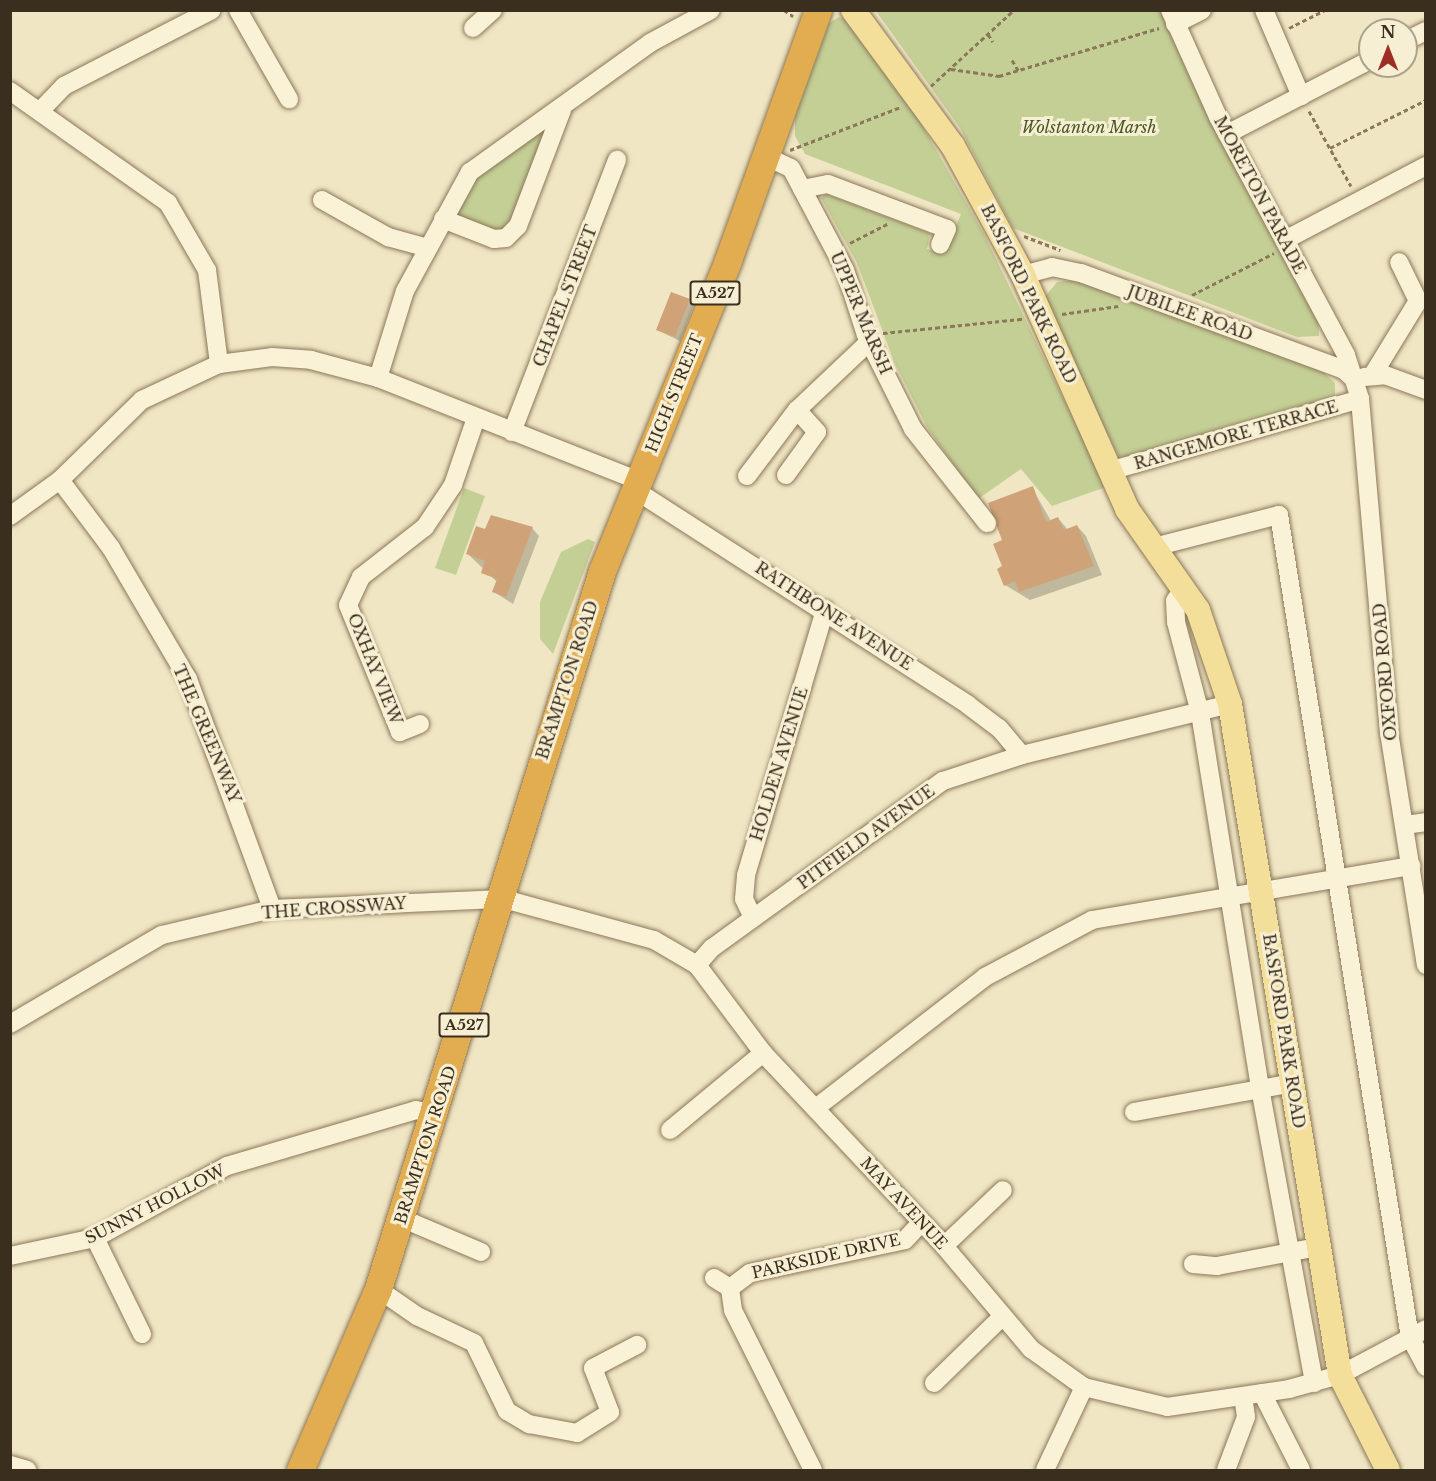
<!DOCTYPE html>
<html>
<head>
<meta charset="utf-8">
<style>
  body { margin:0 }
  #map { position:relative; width:1436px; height:1481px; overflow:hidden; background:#f0e6c3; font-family:"Libre Baskerville",serif }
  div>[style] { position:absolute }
  .green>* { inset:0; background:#c4cf96 }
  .shadow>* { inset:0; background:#0003 }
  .building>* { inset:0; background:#cfa277 }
  .path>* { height:3px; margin-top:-1.5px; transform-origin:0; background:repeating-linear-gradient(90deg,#8b7759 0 4.5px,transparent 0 7.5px) }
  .roads { filter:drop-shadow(0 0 2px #8b7759) drop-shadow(0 0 2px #8b7759) }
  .minor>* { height:18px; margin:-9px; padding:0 9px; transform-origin:9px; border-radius:9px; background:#faf2d7 }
  .major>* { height:24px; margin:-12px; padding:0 12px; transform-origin:12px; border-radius:12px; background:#f4df9a }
  .highway>* { height:27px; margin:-13.5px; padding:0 13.5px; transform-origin:13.5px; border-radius:13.5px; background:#e2ad51 }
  span { translate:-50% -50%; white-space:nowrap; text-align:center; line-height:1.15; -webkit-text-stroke:6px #f7efd3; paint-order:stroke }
  .shield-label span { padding:2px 4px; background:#f7efd3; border:2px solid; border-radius:4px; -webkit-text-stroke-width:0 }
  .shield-label { font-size:15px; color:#3a2e1e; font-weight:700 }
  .park-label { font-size:16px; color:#475823; font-style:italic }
  .street-label { font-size:16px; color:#3a2e1e }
  .frame { position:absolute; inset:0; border:12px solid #3a2e1e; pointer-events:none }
  .north { position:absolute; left:1358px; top:18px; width:60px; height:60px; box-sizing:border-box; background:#f7efd3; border:2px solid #aba28b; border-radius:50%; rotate:0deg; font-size:16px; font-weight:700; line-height:24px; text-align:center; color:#3a2e1e }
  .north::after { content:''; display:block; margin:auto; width:21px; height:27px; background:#9c2e26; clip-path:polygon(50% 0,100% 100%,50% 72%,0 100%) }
</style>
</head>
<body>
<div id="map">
  <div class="green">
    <div style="clip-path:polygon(876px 11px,1161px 11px,1239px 176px,1318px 319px,1319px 336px,1297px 337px,1013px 228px,960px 128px)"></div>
    <div style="clip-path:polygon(839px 17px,848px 21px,911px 106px,984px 234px,1106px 487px,1052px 506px,1021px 469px,978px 499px,927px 427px,895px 364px,857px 263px,821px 198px,826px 194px,930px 233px,927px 249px,945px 253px,961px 214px,805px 154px,795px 136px,795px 117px,829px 23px)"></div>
    <div style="clip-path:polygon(562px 110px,506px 238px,443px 219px,470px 172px)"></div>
    <div style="clip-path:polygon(1076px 280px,1323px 372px,1335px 383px,1335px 398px,1132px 458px,1118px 456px,1044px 298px,1057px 282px)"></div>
    <div style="clip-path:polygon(464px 488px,485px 496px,456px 575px,435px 568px)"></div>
    <div style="clip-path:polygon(588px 539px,595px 542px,553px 654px,540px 639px,540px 602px,561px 552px)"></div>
  </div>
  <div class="shadow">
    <div style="clip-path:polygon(672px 294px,694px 305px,680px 341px,657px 330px)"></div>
    <div style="clip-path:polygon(1032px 488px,1051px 521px,1058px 518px,1068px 530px,1077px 526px,1086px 536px,1102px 575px,1030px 600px,1005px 585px,1004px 541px)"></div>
    <div style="clip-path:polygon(532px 528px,539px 536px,513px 604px,494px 592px,497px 582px,468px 554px,486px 531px)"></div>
  </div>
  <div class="building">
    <div style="clip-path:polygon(671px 292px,690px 299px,675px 337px,656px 330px)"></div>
    <div style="clip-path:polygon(1033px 486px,1046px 522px,1058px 517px,1064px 530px,1077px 525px,1094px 566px,1019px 592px,1015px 581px,1004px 586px,997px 569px,1002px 566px,993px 544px,1002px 540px,988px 503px)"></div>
    <div style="clip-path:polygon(491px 515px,533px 527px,506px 597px,492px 592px,497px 579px,481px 573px,485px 561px,466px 554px,476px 526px,485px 529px)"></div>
  </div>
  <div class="path">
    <div style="left:784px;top:10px;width:11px;rotate:34deg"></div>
    <div style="left:1289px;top:28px;width:40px;rotate:-26.6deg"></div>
    <div style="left:988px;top:34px;width:9px;rotate:58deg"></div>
    <div style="left:1012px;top:60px;width:12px;rotate:59deg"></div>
    <div style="left:951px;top:69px;width:49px;rotate:8.3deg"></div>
    <div style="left:999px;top:76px;width:167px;rotate:-16.7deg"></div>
    <div style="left:931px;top:86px;width:113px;rotate:-42.5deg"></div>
    <div style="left:1309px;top:111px;width:86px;rotate:60.8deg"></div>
    <div style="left:1330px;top:148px;width:107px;rotate:-26.6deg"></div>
    <div style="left:790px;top:150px;width:119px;rotate:-21.2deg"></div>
    <div style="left:1024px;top:236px;width:39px;rotate:21deg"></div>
    <div style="left:850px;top:243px;width:42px;rotate:-27.2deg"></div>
    <div style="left:1192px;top:295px;width:92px;rotate:-27.1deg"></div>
    <div style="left:1062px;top:314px;width:57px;rotate:-8.1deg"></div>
    <div style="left:883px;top:333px;width:140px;rotate:-5.8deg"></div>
  </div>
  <div class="roads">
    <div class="minor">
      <div style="left:238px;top:10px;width:103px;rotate:60.2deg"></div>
      <div style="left:1170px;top:10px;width:117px;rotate:65.8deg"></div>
      <div style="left:1218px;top:117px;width:270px;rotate:61.7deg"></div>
      <div style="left:1346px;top:355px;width:46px;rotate:72.3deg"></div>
      <div style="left:1360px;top:399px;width:334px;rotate:85deg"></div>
      <div style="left:1389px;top:732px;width:236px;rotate:81deg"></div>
      <div style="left:1264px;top:10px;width:94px;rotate:66.7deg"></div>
      <div style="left:1175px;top:24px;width:30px;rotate:-27deg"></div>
      <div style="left:473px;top:28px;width:27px;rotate:-42deg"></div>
      <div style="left:1406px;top:41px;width:22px;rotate:-27deg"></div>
      <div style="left:10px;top:91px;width:194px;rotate:35.3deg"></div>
      <div style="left:168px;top:203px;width:78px;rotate:59.8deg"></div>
      <div style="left:207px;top:270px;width:95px;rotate:82.7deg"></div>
      <div style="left:40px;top:111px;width:35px;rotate:-46deg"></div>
      <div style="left:64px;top:86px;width:166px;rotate:-27.2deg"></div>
      <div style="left:1227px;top:134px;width:161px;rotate:-27.4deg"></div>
      <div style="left:767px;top:157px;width:26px;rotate:25deg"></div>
      <div style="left:791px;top:168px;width:115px;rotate:62.1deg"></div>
      <div style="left:845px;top:270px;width:68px;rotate:72.1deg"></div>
      <div style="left:866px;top:335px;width:105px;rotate:63.4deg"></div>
      <div style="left:913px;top:429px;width:120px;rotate:51.8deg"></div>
      <div style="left:802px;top:189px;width:26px;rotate:-11deg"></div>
      <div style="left:828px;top:184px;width:127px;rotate:20.7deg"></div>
      <div style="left:947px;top:229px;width:17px;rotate:114deg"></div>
      <div style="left:322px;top:200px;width:76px;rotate:29.3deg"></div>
      <div style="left:388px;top:237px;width:41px;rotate:15.4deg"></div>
      <div style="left:443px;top:219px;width:55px;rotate:21.4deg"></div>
      <div style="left:494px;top:239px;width:12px;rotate:-5deg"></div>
      <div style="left:506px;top:238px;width:17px;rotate:-45deg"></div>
      <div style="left:518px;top:226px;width:124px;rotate:-69.2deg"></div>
      <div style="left:1285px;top:240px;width:159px;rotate:-27.7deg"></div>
      <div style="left:1023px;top:275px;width:30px;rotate:-15deg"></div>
      <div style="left:1052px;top:267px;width:30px;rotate:12deg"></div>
      <div style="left:1081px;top:273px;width:280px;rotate:20.2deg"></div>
      <div style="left:1344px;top:370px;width:12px;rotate:42deg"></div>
      <div style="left:1372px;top:376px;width:88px;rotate:-58.5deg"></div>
      <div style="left:1418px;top:301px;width:43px;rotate:-116deg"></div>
      <div style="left:1364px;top:377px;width:21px;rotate:-5deg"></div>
      <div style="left:1385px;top:375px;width:44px;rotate:20.1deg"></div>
      <div style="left:378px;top:378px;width:91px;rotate:-72.8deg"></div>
      <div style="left:405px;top:291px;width:136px;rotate:-61.4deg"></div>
      <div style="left:470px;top:172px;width:221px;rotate:-35.6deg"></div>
      <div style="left:650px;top:43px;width:69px;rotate:-28.4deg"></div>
      <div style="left:512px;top:432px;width:292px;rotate:-68.9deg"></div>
      <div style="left:1113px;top:470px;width:257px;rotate:-16deg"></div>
      <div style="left:786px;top:475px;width:53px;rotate:-54.2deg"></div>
      <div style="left:817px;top:432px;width:30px;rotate:-132deg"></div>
      <div style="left:747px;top:476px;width:83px;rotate:-52.9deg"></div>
      <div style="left:797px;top:410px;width:99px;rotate:-43.4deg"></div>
      <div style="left:60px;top:480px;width:85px;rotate:53.1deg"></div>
      <div style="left:111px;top:548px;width:152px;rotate:59.6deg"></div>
      <div style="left:188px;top:679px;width:245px;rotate:69.9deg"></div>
      <div style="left:635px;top:490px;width:396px;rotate:32.8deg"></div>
      <div style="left:968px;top:705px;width:39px;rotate:37deg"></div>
      <div style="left:999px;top:728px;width:35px;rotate:50deg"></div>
      <div style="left:10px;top:516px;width:62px;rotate:-35.8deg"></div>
      <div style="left:60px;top:480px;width:115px;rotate:-44.3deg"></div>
      <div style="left:142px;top:400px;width:85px;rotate:-25.1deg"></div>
      <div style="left:219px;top:364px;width:53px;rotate:-7.5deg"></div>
      <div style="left:272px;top:357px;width:39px;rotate:4deg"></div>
      <div style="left:311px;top:360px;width:69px;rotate:15deg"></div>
      <div style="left:378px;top:378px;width:281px;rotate:21.5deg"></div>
      <div style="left:1154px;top:547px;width:129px;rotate:-14.4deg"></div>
      <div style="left:1279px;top:515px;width:832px;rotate:80.95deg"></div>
      <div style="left:1410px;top:1337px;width:34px;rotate:62deg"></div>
      <div style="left:1183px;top:589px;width:14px;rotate:124deg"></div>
      <div style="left:1175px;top:601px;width:21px;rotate:87deg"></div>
      <div style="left:1176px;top:622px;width:94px;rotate:75.2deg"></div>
      <div style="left:1200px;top:713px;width:380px;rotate:80.9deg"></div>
      <div style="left:1260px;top:1088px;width:300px;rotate:79.6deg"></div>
      <div style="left:420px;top:724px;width:22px;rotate:158deg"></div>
      <div style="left:400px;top:732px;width:137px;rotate:-112.3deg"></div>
      <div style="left:348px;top:605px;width:31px;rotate:-65deg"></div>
      <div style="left:361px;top:577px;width:81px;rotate:-38deg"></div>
      <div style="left:425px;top:527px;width:50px;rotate:-56.3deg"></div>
      <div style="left:453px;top:485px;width:71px;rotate:-71.1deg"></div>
      <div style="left:1405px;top:825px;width:21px;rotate:-8deg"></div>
      <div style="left:753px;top:918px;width:21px;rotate:-115deg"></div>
      <div style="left:744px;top:899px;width:24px;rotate:-85deg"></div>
      <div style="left:746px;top:875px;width:277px;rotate:-73.4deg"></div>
      <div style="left:697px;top:965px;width:23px;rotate:-49deg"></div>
      <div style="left:712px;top:948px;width:285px;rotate:-35.9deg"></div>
      <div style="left:943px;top:781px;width:83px;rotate:-18.2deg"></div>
      <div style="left:1022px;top:755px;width:214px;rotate:-13.8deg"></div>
      <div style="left:10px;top:1024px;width:176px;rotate:-30.4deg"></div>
      <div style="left:162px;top:935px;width:113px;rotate:-13.3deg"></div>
      <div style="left:272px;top:909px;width:232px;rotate:-2.5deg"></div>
      <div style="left:504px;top:899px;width:156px;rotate:15.3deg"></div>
      <div style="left:654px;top:940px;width:50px;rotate:30.2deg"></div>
      <div style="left:697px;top:965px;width:110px;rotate:53.1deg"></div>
      <div style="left:763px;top:1053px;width:265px;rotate:46.8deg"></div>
      <div style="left:944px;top:1246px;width:135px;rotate:49.8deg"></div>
      <div style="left:1031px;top:1349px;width:65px;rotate:35.6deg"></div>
      <div style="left:1084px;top:1387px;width:85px;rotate:13.5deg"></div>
      <div style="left:1167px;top:1407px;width:123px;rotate:-8.4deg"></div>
      <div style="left:1289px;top:1389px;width:53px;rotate:-15.4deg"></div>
      <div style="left:1340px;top:1375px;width:98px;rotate:-28.1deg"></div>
      <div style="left:817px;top:1107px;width:212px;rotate:-37.7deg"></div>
      <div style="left:985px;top:977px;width:121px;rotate:-28deg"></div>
      <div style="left:1092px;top:920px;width:324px;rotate:-9.6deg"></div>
      <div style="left:1134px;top:1112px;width:162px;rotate:-10.3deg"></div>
      <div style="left:670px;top:1130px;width:121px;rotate:-39.6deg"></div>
      <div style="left:401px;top:1218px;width:87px;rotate:23deg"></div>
      <div style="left:95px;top:1238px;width:107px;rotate:63.9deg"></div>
      <div style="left:944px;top:1246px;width:81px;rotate:-43.5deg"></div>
      <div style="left:10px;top:1256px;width:87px;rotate:-12deg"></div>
      <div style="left:95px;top:1238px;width:150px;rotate:-28.6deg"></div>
      <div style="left:227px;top:1166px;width:197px;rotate:-16.5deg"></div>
      <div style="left:416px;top:1110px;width:20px;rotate:11deg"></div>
      <div style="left:1193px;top:1264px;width:24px;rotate:5deg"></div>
      <div style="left:1217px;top:1266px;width:103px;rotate:-10.7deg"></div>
      <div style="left:714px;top:1278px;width:19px;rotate:32deg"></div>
      <div style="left:378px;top:1289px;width:47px;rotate:34.7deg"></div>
      <div style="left:417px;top:1316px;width:63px;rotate:25.3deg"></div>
      <div style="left:474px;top:1343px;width:76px;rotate:64.1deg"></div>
      <div style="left:507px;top:1411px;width:26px;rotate:31deg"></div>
      <div style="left:529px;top:1424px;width:49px;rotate:10.6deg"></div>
      <div style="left:577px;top:1433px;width:39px;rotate:-32deg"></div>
      <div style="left:610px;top:1412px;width:47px;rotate:-111.1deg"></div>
      <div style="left:593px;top:1368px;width:50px;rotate:-27.6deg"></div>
      <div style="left:934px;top:1383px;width:96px;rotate:-44.2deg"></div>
      <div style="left:1262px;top:1393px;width:86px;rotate:63.1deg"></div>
      <div style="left:10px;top:1465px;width:18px;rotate:16deg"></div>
      <div style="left:813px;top:1470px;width:179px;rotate:-116.6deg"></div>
      <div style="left:733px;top:1310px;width:22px;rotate:-98deg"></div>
      <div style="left:730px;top:1288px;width:25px;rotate:-37deg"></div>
      <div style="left:750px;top:1273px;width:158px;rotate:-12deg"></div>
      <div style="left:905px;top:1240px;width:23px;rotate:-47deg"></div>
      <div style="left:1045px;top:1470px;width:92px;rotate:-64.8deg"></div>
      <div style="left:1226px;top:1470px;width:57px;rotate:-69.3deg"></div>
      <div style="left:1246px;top:1417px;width:21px;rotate:-98deg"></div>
    </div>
    <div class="major">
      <div style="left:853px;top:10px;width:169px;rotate:53.7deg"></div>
      <div style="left:953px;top:146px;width:147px;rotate:61.5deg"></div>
      <div style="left:1023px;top:275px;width:256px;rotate:66deg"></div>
      <div style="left:1127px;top:509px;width:123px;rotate:54.9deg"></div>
      <div style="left:1198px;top:610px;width:99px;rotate:71.2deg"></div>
      <div style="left:1230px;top:704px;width:680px;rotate:80.69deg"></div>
      <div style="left:1340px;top:1375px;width:106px;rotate:63.2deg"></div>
    </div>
    <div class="highway">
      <div style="left:300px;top:1470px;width:197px;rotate:-66.7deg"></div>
      <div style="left:378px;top:1289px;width:752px;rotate:-72.67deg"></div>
      <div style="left:602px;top:571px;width:336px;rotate:-67.9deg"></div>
      <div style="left:728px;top:260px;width:266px;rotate:-70.2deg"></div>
    </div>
  </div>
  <div class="shield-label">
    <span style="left:715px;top:293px">A527</span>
    <span style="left:464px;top:1025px">A527</span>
  </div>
  <div class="park-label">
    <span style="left:1089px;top:127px">Wolstanton Marsh</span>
  </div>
  <div class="street-label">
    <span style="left:1260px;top:195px;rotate:62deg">MORETON PARADE</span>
    <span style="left:1029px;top:294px;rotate:64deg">BASFORD PARK ROAD</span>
    <span style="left:565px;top:296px;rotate:-69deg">CHAPEL STREET</span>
    <span style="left:861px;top:313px;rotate:67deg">UPPER MARSH</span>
    <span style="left:1190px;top:313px;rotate:20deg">JUBILEE ROAD</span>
    <span style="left:674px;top:393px;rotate:-68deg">HIGH STREET</span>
    <span style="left:1236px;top:435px;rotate:-16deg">RANGEMORE TERRACE</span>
    <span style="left:834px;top:616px;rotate:33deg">RATHBONE AVENUE</span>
    <span style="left:375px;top:669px;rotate:68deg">OXHAY VIEW</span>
    <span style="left:1385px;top:672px;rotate:-95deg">OXFORD ROAD</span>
    <span style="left:567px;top:680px;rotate:-72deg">BRAMPTON ROAD</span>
    <span style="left:207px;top:734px;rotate:67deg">THE GREENWAY</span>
    <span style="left:779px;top:764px;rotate:-73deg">HOLDEN AVENUE</span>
    <span style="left:866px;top:837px;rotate:-36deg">PITFIELD AVENUE</span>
    <span style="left:334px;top:908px;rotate:-4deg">THE CROSSWAY</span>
    <span style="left:1284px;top:1031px;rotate:81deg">BASFORD PARK ROAD</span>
    <span style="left:425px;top:1145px;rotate:-72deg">BRAMPTON ROAD</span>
    <span style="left:904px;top:1203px;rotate:47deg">MAY AVENUE</span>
    <span style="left:155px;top:1204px;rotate:-27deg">SUNNY HOLLOW</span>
    <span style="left:826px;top:1256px;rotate:-13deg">PARKSIDE DRIVE</span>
  </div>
  <div class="frame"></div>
  <div class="north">N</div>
</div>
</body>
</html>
